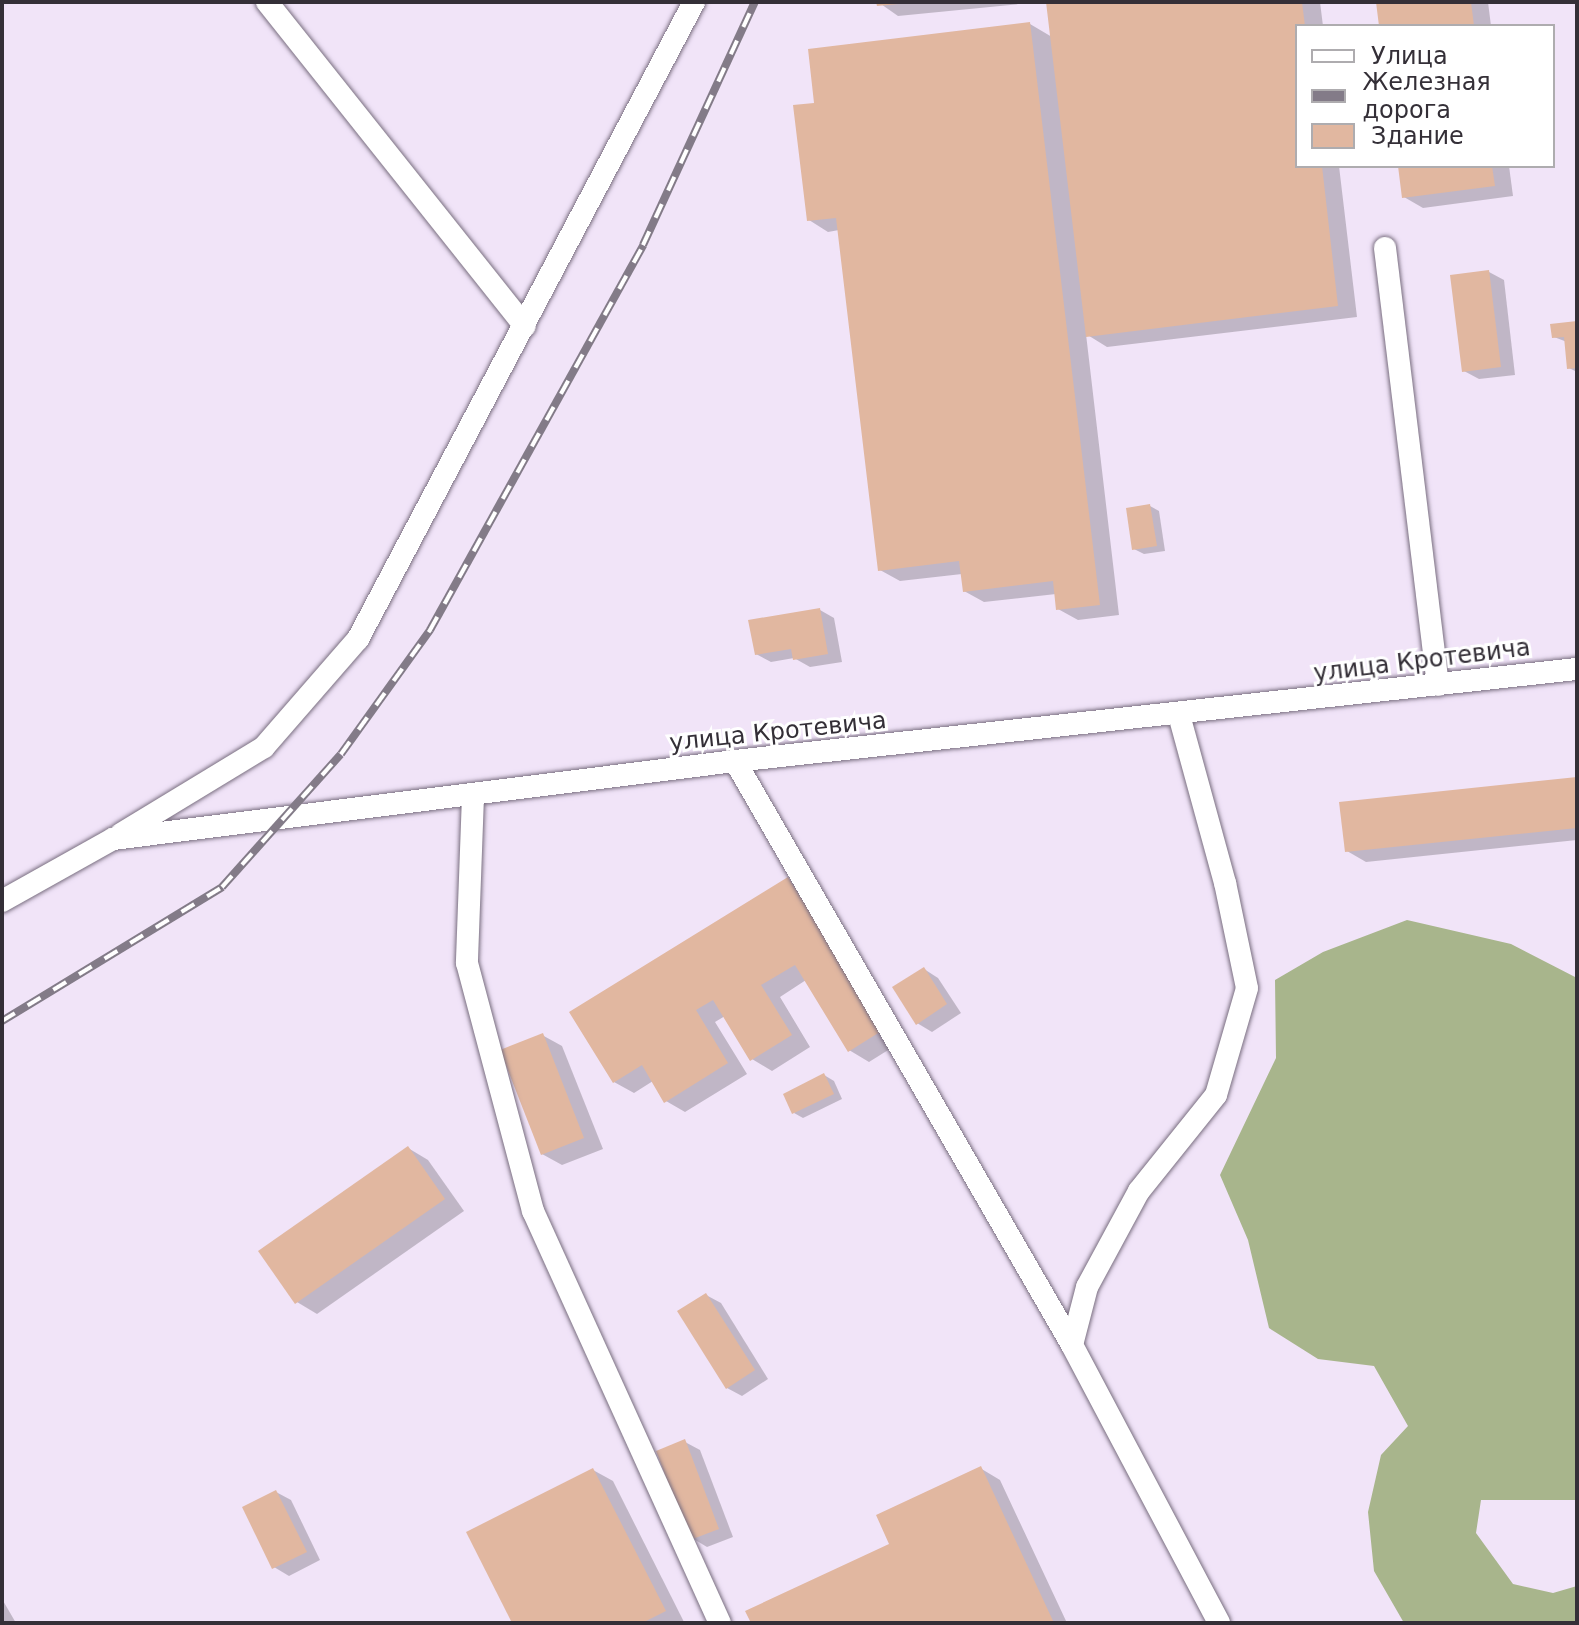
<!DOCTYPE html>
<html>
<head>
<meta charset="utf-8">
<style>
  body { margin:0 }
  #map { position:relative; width:1579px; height:1625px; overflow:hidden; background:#f1e4f8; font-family:"DejaVu Sans",sans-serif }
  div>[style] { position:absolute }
  .forest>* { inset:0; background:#a8b58c }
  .shadow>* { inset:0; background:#0003 }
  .building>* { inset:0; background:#e1b7a0 }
  .roads { filter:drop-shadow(0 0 2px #796e80) drop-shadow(0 0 2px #796e80) }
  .minor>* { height:22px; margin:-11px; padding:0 11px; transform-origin:11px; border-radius:11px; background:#fff }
  .rail>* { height:8px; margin-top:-4px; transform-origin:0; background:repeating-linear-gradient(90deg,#fff 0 15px,#837b88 0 30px); box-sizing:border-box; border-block:2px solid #837b88 }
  span { translate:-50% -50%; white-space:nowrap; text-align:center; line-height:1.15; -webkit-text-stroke:6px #fff; paint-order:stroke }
  .street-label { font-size:24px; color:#342f37 }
  .frame { position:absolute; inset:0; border:4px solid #342f37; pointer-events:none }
  .legend { position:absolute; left:1295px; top:24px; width:260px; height:144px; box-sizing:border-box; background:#fff; border:2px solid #aeacaf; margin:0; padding:10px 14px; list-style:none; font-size:24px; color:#342f37 }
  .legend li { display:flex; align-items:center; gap:16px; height:40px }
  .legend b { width:40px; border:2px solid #aeacaf }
</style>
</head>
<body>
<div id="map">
  <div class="forest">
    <div style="clip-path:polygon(1407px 920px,1511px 944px,1577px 978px,1577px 1500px,1481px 1500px,1476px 1533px,1513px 1584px,1553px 1593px,1577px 1586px,1577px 1623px,1404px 1623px,1374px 1571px,1368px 1512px,1381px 1455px,1408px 1426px,1374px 1366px,1318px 1359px,1269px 1328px,1248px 1240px,1220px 1175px,1276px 1058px,1275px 980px,1323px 952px)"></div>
  </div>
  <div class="shadow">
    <div style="clip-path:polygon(878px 2px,1040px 2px,898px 16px)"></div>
    <div style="clip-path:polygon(1048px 2px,1320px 2px,1323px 26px,1297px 26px,1297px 166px,1339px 166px,1357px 317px,1107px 347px,1086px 334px,1119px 615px,1078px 620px,1058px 609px,1056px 594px,984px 602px,964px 591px,962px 574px,900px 581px,880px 570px,839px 230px,828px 232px,809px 220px,816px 104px,1030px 24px,1052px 37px)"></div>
    <div style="clip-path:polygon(1378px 2px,1488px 2px,1491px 26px,1381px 26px)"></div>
    <div style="clip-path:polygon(1400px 166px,1509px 166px,1513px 196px,1423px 208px,1404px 197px)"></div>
    <div style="clip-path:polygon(1489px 272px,1504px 280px,1515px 375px,1479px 379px,1464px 371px)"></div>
    <div style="clip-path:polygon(1577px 323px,1577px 372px,1569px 368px,1567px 342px,1554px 337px)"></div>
    <div style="clip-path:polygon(1150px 506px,1159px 511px,1165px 551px,1144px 554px,1134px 549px)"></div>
    <div style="clip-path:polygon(820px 610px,834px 618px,842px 662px,810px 667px,794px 658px,771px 662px,756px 654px)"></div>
    <div style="clip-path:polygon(1577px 780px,1577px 840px,1366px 862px,1347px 851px)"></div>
    <div style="clip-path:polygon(788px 879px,808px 891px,901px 1042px,869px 1062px,849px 1050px,806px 980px,780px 997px,810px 1047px,772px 1071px,752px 1059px,725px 1016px,715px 1022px,747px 1074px,685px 1112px,666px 1101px,653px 1081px,634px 1093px,614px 1082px)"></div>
    <div style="clip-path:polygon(924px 969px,938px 978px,961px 1013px,932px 1032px,917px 1023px)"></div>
    <div style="clip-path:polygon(542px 1035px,562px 1046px,603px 1149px,562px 1165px,542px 1154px)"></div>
    <div style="clip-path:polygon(824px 1075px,834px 1081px,842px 1099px,803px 1118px,794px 1113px)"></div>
    <div style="clip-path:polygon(408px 1148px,428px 1160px,464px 1211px,317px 1314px,297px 1302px)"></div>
    <div style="clip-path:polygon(706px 1295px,721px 1303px,768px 1379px,742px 1396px,727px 1388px)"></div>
    <div style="clip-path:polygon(685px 1442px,700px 1450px,733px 1537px,707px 1547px,692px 1538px)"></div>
    <div style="clip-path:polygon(980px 1468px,1000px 1480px,1067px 1623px,753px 1623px,892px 1545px)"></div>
    <div style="clip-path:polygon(593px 1470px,613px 1481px,684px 1622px,514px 1623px)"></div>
    <div style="clip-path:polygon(276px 1492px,291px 1500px,320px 1560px,289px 1576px,274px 1567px)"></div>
    <div style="clip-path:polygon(2px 1599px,16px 1623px,2px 1623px)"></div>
  </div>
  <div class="building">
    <div style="clip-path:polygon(876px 2px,898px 2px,898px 4px,877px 6px)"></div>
    <div style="clip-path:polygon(1046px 2px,1302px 2px,1305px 26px,1297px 26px,1297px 166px,1322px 166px,1338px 306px,1086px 337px)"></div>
    <div style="clip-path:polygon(1376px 2px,1471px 2px,1474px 26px,1379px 26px)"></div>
    <div style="clip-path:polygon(1030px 22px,1100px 605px,1056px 610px,1053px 581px,963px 592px,959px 561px,878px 571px,836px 218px,807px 221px,793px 105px,814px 103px,808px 49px)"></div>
    <div style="clip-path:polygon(1398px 166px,1492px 166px,1495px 186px,1402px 198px)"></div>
    <div style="clip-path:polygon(1489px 270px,1501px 367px,1462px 372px,1450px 275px)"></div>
    <div style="clip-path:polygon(1577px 321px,1577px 368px,1567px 369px,1564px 337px,1552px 338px,1550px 324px)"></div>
    <div style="clip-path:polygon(1150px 504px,1157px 546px,1132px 550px,1126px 508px)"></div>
    <div style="clip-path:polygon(820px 608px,828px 654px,793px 660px,791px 649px,755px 655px,748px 620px)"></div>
    <div style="clip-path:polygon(1577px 777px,1577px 828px,1345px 852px,1339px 802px)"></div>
    <div style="clip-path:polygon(788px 877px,883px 1030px,848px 1052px,795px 965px,761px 985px,792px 1035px,750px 1061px,713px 1000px,696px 1010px,728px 1063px,664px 1103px,642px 1065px,613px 1083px,569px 1012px)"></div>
    <div style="clip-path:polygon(924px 967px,947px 1004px,916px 1025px,892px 987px)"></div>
    <div style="clip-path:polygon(543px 1033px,584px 1138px,541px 1155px,500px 1050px)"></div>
    <div style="clip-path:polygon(824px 1073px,834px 1094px,792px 1114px,783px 1094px)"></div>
    <div style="clip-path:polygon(408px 1146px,445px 1199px,295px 1304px,258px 1251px)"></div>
    <div style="clip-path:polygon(706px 1293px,755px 1370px,726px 1389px,677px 1311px)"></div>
    <div style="clip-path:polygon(685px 1439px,719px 1529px,690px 1540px,656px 1451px)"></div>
    <div style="clip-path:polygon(981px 1466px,1054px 1623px,751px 1623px,745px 1611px,889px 1544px,876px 1515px)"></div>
    <div style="clip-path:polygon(593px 1468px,666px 1611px,642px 1623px,512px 1623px,466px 1532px)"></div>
    <div style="clip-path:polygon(276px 1490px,307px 1552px,272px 1569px,242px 1507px)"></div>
  </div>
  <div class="roads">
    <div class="minor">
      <div style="left:267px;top:2px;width:414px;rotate:51.5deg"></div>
      <div style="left:1385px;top:248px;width:440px;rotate:83.1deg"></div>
      <div style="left:735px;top:761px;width:674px;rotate:60.01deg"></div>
      <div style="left:1072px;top:1345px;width:314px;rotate:62.1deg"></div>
      <div style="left:473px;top:796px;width:167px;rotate:92.1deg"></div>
      <div style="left:467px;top:963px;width:257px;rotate:75.1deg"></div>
      <div style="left:533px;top:1211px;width:452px;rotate:65.6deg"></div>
      <div style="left:121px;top:834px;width:167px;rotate:-31.3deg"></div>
      <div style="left:264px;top:747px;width:143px;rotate:-49deg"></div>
      <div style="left:358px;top:639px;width:720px;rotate:-62.19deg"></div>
      <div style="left:2px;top:901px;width:127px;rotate:-29.2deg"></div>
      <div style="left:113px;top:839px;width:627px;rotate:-7.15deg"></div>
      <div style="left:735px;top:761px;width:847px;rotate:-6.24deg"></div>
      <div style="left:1072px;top:1345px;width:60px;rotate:-75.5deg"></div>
      <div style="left:1087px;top:1287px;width:109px;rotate:-61.6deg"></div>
      <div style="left:1139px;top:1191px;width:123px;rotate:-51.3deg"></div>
      <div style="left:1216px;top:1095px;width:111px;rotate:-73.8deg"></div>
      <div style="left:1247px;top:988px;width:107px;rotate:-101.8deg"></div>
      <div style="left:1225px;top:883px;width:174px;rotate:-105.3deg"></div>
    </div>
  </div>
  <div class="rail">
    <div style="left:2px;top:1021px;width:258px;rotate:-31.3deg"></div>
    <div style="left:222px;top:887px;width:178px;rotate:-48.2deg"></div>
    <div style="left:341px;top:754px;width:153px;rotate:-54.3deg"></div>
    <div style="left:430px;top:630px;width:440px;rotate:-61deg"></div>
    <div style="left:643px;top:245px;width:268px;rotate:-65.3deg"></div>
  </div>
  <div class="street-label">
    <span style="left:1422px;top:661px;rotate:-7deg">улица Кротевича</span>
    <span style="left:778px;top:732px;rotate:-6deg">улица Кротевича</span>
  </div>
  <div class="frame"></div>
  <ul class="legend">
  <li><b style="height:10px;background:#fff"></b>Улица</li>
  <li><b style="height:10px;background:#837b88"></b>Железная дорога</li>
  <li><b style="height:22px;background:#e1b7a0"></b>Здание</li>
  </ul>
</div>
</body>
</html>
